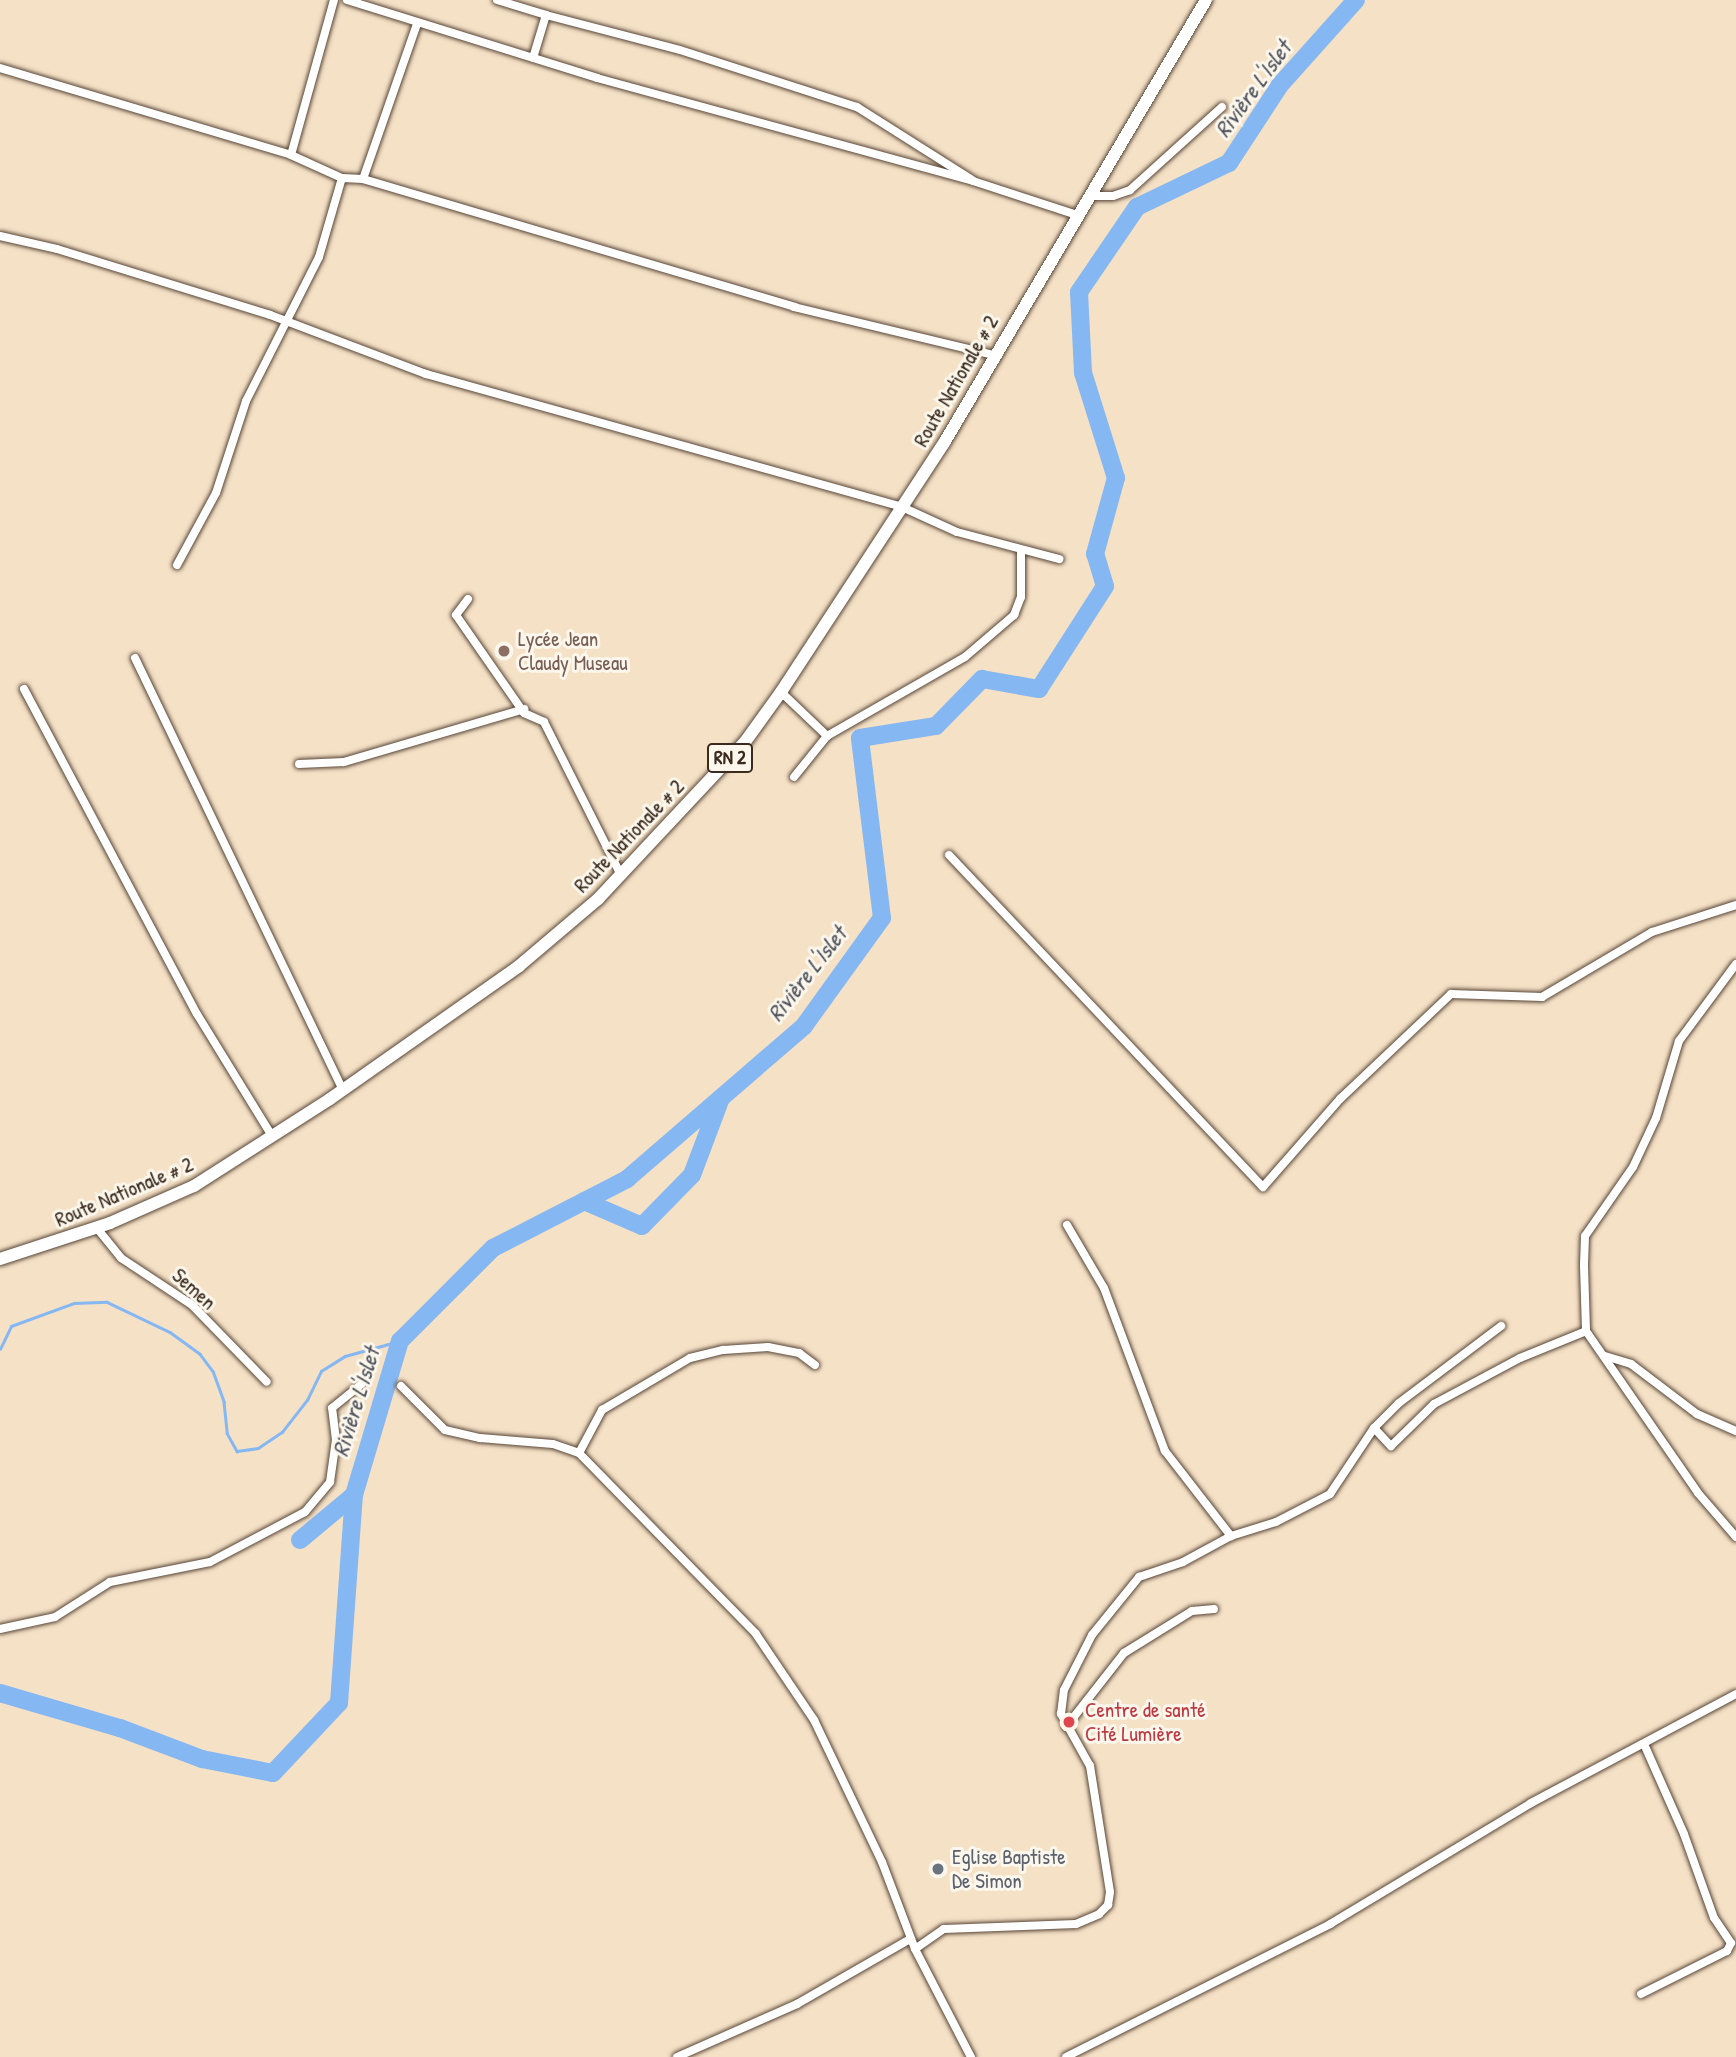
<!DOCTYPE html>
<html>
<head>
<meta charset="utf-8">
<style>
  body { margin:0 }
  #map { position:relative; width:1736px; height:2057px; overflow:hidden; background:#f5e1c6; font-family:"Patrick Hand",sans-serif }
  div>[style] { position:absolute }
  .stream>* { height:2.5px; margin:-1.25px; padding:0 1.25px; transform-origin:1.25px; border-radius:1.25px; background:#85b7f2 }
  .river>* { height:18px; margin:-9px; padding:0 9px; transform-origin:9px; border-radius:9px; background:#85b7f2 }
  .roads { filter:drop-shadow(0 0 2px #574537) drop-shadow(0 0 2px #574537) }
  .street>* { height:8px; margin:-4px; padding:0 4px; transform-origin:4px; border-radius:4px; background:#fff }
  .primary>* { height:12px; margin:-6px; padding:0 6px; transform-origin:6px; border-radius:6px; background:#fff }
  .dots>* { width:19px; height:19px; translate:-50% -50%; box-sizing:border-box; border:4px solid #fbf7ec; border-radius:50% }
  span { translate:-50% -50%; white-space:nowrap; text-align:center; line-height:1.15; -webkit-text-stroke:6px #fbf7ec; paint-order:stroke }
  .shield-label span { padding:2px 5px; background:#fbf7ec; border:2px solid; border-radius:5px; -webkit-text-stroke-width:0 }
  .shield-label { font-size:19px; color:#3b2a1e; font-weight:700 }
  .street-label { font-size:21px; color:#3b2a1e }
  .education-label { font-size:21px; color:#785e54 }
  .left { translate:0 -50%; text-align:left }
  .health-label { font-size:21px; color:#be3a42 }
  .worship-label { font-size:21px; color:#5b616d }
  .water-label { font-size:23px; color:#51545e; font-style:italic }
</style>
</head>
<body>
<div id="map">
  <div class="stream">
    <div style="left:0;top:1349px;width:25px;rotate:-64deg"></div>
    <div style="left:11px;top:1326px;width:67px;rotate:-20.1deg"></div>
    <div style="left:74px;top:1303px;width:33px;rotate:-2deg"></div>
    <div style="left:107px;top:1302px;width:70px;rotate:25.5deg"></div>
    <div style="left:170px;top:1332px;width:37px;rotate:36deg"></div>
    <div style="left:200px;top:1354px;width:21px;rotate:53deg"></div>
    <div style="left:213px;top:1371px;width:33px;rotate:70deg"></div>
    <div style="left:224px;top:1402px;width:31px;rotate:84deg"></div>
    <div style="left:227px;top:1433px;width:21px;rotate:61deg"></div>
    <div style="left:237px;top:1451px;width:21px;rotate:-8deg"></div>
    <div style="left:258px;top:1448px;width:29px;rotate:-34deg"></div>
    <div style="left:282px;top:1432px;width:41px;rotate:-52deg"></div>
    <div style="left:307px;top:1400px;width:32px;rotate:-64deg"></div>
    <div style="left:321px;top:1371px;width:28px;rotate:-32deg"></div>
    <div style="left:345px;top:1356px;width:57px;rotate:-15.3deg"></div>
  </div>
  <div class="river">
    <div style="left:584px;top:1201px;width:63px;rotate:23.3deg"></div>
    <div style="left:642px;top:1226px;width:71px;rotate:-45.6deg"></div>
    <div style="left:692px;top:1175px;width:82px;rotate:-69.4deg"></div>
    <div style="left:300px;top:1540px;width:70px;rotate:-39.8deg"></div>
    <div style="left:0;top:1693px;width:125px;rotate:16.3deg"></div>
    <div style="left:120px;top:1728px;width:88px;rotate:20.7deg"></div>
    <div style="left:202px;top:1759px;width:72px;rotate:11.2deg"></div>
    <div style="left:273px;top:1773px;width:96px;rotate:-46.7deg"></div>
    <div style="left:339px;top:1703px;width:209px;rotate:-85.9deg"></div>
    <div style="left:354px;top:1495px;width:161px;rotate:-73.4deg"></div>
    <div style="left:400px;top:1341px;width:132px;rotate:-45deg"></div>
    <div style="left:493px;top:1248px;width:151px;rotate:-27.2deg"></div>
    <div style="left:627px;top:1179px;width:234px;rotate:-40.8deg"></div>
    <div style="left:804px;top:1026px;width:133px;rotate:-54.2deg"></div>
    <div style="left:882px;top:918px;width:181px;rotate:-97deg"></div>
    <div style="left:860px;top:738px;width:77px;rotate:-9deg"></div>
    <div style="left:936px;top:726px;width:66px;rotate:-45.6deg"></div>
    <div style="left:982px;top:679px;width:58px;rotate:10deg"></div>
    <div style="left:1039px;top:689px;width:122px;rotate:-57.3deg"></div>
    <div style="left:1105px;top:586px;width:34px;rotate:-107deg"></div>
    <div style="left:1095px;top:554px;width:79px;rotate:-74.6deg"></div>
    <div style="left:1116px;top:478px;width:110px;rotate:-107.4deg"></div>
    <div style="left:1083px;top:373px;width:81px;rotate:-92.8deg"></div>
    <div style="left:1079px;top:292px;width:103px;rotate:-55.7deg"></div>
    <div style="left:1137px;top:207px;width:102px;rotate:-25.6deg"></div>
    <div style="left:1229px;top:163px;width:93px;rotate:-56.8deg"></div>
    <div style="left:1280px;top:85px;width:114px;rotate:-48.2deg"></div>
  </div>
  <div class="roads">
    <div class="street">
      <div style="left:347px;top:0;width:262px;rotate:17.3deg"></div>
      <div style="left:597px;top:78px;width:390px;rotate:15.3deg"></div>
      <div style="left:973px;top:181px;width:109px;rotate:18.1deg"></div>
      <div style="left:497px;top:0;width:51px;rotate:17deg"></div>
      <div style="left:533px;top:58px;width:45px;rotate:-73.2deg"></div>
      <div style="left:546px;top:15px;width:138px;rotate:14.6deg"></div>
      <div style="left:680px;top:50px;width:186px;rotate:17.9deg"></div>
      <div style="left:857px;top:107px;width:135px;rotate:32.3deg"></div>
      <div style="left:0;top:68px;width:304px;rotate:16.6deg"></div>
      <div style="left:291px;top:155px;width:56px;rotate:24.3deg"></div>
      <div style="left:342px;top:178px;width:21px;rotate:3deg"></div>
      <div style="left:363px;top:179px;width:450px;rotate:16.5deg"></div>
      <div style="left:794px;top:307px;width:206px;rotate:13.5deg"></div>
      <div style="left:291px;top:155px;width:161px;rotate:-74.5deg"></div>
      <div style="left:363px;top:179px;width:164px;rotate:-70.8deg"></div>
      <div style="left:1089px;top:196px;width:24px"></div>
      <div style="left:1113px;top:196px;width:18px;rotate:-19deg"></div>
      <div style="left:1130px;top:190px;width:124px;rotate:-42.1deg"></div>
      <div style="left:0;top:236px;width:58px;rotate:12.8deg"></div>
      <div style="left:57px;top:249px;width:223px;rotate:17.2deg"></div>
      <div style="left:270px;top:315px;width:167px;rotate:20.7deg"></div>
      <div style="left:426px;top:374px;width:494px;rotate:15.6deg"></div>
      <div style="left:902px;top:507px;width:60px;rotate:24.4deg"></div>
      <div style="left:957px;top:532px;width:106px;rotate:14.8deg"></div>
      <div style="left:177px;top:565px;width:82px;rotate:-61.6deg"></div>
      <div style="left:216px;top:493px;width:97px;rotate:-71.9deg"></div>
      <div style="left:246px;top:401px;width:161px;rotate:-63.1deg"></div>
      <div style="left:319px;top:257px;width:82px;rotate:-73.8deg"></div>
      <div style="left:468px;top:599px;width:20px;rotate:127deg"></div>
      <div style="left:456px;top:615px;width:119px;rotate:55.2deg"></div>
      <div style="left:524px;top:713px;width:22px;rotate:24deg"></div>
      <div style="left:544px;top:722px;width:171px;rotate:63.3deg"></div>
      <div style="left:135px;top:658px;width:479px;rotate:64.3deg"></div>
      <div style="left:24px;top:689px;width:368px;rotate:62deg"></div>
      <div style="left:197px;top:1014px;width:143px;rotate:58.4deg"></div>
      <div style="left:781px;top:692px;width:64px;rotate:43.7deg"></div>
      <div style="left:299px;top:764px;width:45px;rotate:-2.5deg"></div>
      <div style="left:344px;top:762px;width:188px;rotate:-16.4deg"></div>
      <div style="left:794px;top:777px;width:53px;rotate:-51.2deg"></div>
      <div style="left:827px;top:736px;width:159px;rotate:-29.8deg"></div>
      <div style="left:965px;top:657px;width:65px;rotate:-40.6deg"></div>
      <div style="left:1014px;top:615px;width:19px;rotate:-69deg"></div>
      <div style="left:1021px;top:597px;width:45px;rotate:-90deg"></div>
      <div style="left:949px;top:855px;width:457px;rotate:46.6deg"></div>
      <div style="left:1263px;top:1187px;width:117px;rotate:-48.8deg"></div>
      <div style="left:1340px;top:1099px;width:153px;rotate:-43.4deg"></div>
      <div style="left:1451px;top:994px;width:91px;rotate:1.9deg"></div>
      <div style="left:1542px;top:997px;width:128px;rotate:-30.6deg"></div>
      <div style="left:1652px;top:932px;width:88px;rotate:-17.8deg"></div>
      <div style="left:1736px;top:964px;width:96px;rotate:126.5deg"></div>
      <div style="left:1679px;top:1041px;width:80px;rotate:106.6deg"></div>
      <div style="left:1656px;top:1118px;width:54px;rotate:115.1deg"></div>
      <div style="left:1633px;top:1167px;width:84px;rotate:124.8deg"></div>
      <div style="left:1585px;top:1236px;width:30px;rotate:92deg"></div>
      <div style="left:1584px;top:1266px;width:65px;rotate:88.2deg"></div>
      <div style="left:1586px;top:1331px;width:197px;rotate:55.3deg"></div>
      <div style="left:1698px;top:1493px;width:58px;rotate:49.2deg"></div>
      <div style="left:1067px;top:1225px;width:73px;rotate:59.6deg"></div>
      <div style="left:1104px;top:1288px;width:174px;rotate:69.5deg"></div>
      <div style="left:1165px;top:1451px;width:108px;rotate:52.2deg"></div>
      <div style="left:96px;top:1227px;width:40px;rotate:51deg"></div>
      <div style="left:121px;top:1258px;width:85px;rotate:33.5deg"></div>
      <div style="left:192px;top:1305px;width:107px;rotate:45.8deg"></div>
      <div style="left:1605px;top:1356px;width:27px;rotate:17deg"></div>
      <div style="left:1631px;top:1364px;width:83px;rotate:37.1deg"></div>
      <div style="left:1697px;top:1414px;width:43px;rotate:23.6deg"></div>
      <div style="left:401px;top:1386px;width:62px;rotate:45deg"></div>
      <div style="left:445px;top:1430px;width:36px;rotate:13deg"></div>
      <div style="left:480px;top:1438px;width:73px;rotate:4.7deg"></div>
      <div style="left:553px;top:1444px;width:28px;rotate:19deg"></div>
      <div style="left:579px;top:1453px;width:253px;rotate:45.6deg"></div>
      <div style="left:756px;top:1634px;width:104px;rotate:56deg"></div>
      <div style="left:814px;top:1720px;width:157px;rotate:64.4deg"></div>
      <div style="left:882px;top:1862px;width:93px;rotate:69.2deg"></div>
      <div style="left:915px;top:1949px;width:122px;rotate:62.6deg"></div>
      <div style="left:1374px;top:1428px;width:25px;rotate:47deg"></div>
      <div style="left:1391px;top:1446px;width:60px;rotate:-44.3deg"></div>
      <div style="left:1434px;top:1404px;width:98px;rotate:-28.1deg"></div>
      <div style="left:1520px;top:1358px;width:71px;rotate:-22.2deg"></div>
      <div style="left:579px;top:1453px;width:49px;rotate:-61.9deg"></div>
      <div style="left:602px;top:1410px;width:102px;rotate:-30.6deg"></div>
      <div style="left:690px;top:1358px;width:34px;rotate:-14deg"></div>
      <div style="left:723px;top:1350px;width:45px;rotate:-3.8deg"></div>
      <div style="left:768px;top:1347px;width:32px;rotate:11deg"></div>
      <div style="left:799px;top:1353px;width:20px;rotate:37deg"></div>
      <div style="left:0;top:1629px;width:56px;rotate:-12.3deg"></div>
      <div style="left:55px;top:1617px;width:65px;rotate:-32.5deg"></div>
      <div style="left:110px;top:1582px;width:102px;rotate:-11.3deg"></div>
      <div style="left:210px;top:1562px;width:107px;rotate:-27.8deg"></div>
      <div style="left:305px;top:1512px;width:39px;rotate:-50deg"></div>
      <div style="left:330px;top:1482px;width:42px;rotate:-81.9deg"></div>
      <div style="left:336px;top:1440px;width:32px;rotate:-97deg"></div>
      <div style="left:332px;top:1408px;width:38px;rotate:-39deg"></div>
      <div style="left:1066px;top:1727px;width:94px;rotate:-51.9deg"></div>
      <div style="left:1124px;top:1653px;width:80px;rotate:-31.7deg"></div>
      <div style="left:1192px;top:1611px;width:22px;rotate:-5deg"></div>
      <div style="left:915px;top:1949px;width:35px;rotate:-35deg"></div>
      <div style="left:944px;top:1929px;width:132px;rotate:-2.2deg"></div>
      <div style="left:1076px;top:1924px;width:25px;rotate:-23deg"></div>
      <div style="left:1099px;top:1914px;width:13px;rotate:-45deg"></div>
      <div style="left:1108px;top:1905px;width:13px;rotate:-81deg"></div>
      <div style="left:1110px;top:1892px;width:128px;rotate:-99deg"></div>
      <div style="left:1090px;top:1766px;width:60px;rotate:-119.1deg"></div>
      <div style="left:1061px;top:1714px;width:24px;rotate:-83deg"></div>
      <div style="left:1064px;top:1690px;width:62px;rotate:-63deg"></div>
      <div style="left:1092px;top:1635px;width:75px;rotate:-51deg"></div>
      <div style="left:1139px;top:1577px;width:46px;rotate:-18.8deg"></div>
      <div style="left:1183px;top:1562px;width:55px;rotate:-28.4deg"></div>
      <div style="left:1231px;top:1536px;width:47px;rotate:-17.3deg"></div>
      <div style="left:1276px;top:1522px;width:61px;rotate:-27.4deg"></div>
      <div style="left:1330px;top:1494px;width:79px;rotate:-56.3deg"></div>
      <div style="left:1374px;top:1428px;width:35px;rotate:-45deg"></div>
      <div style="left:1399px;top:1403px;width:128px;rotate:-37deg"></div>
      <div style="left:1641px;top:1994px;width:96px;rotate:-26.6deg"></div>
      <div style="left:1727px;top:1951px;width:9px;rotate:-63deg"></div>
      <div style="left:1731px;top:1943px;width:30px;rotate:-124deg"></div>
      <div style="left:1714px;top:1918px;width:89px;rotate:-109.7deg"></div>
      <div style="left:1684px;top:1834px;width:98px;rotate:-114deg"></div>
      <div style="left:677px;top:2057px;width:131px;rotate:-23.8deg"></div>
      <div style="left:797px;top:2004px;width:130px;rotate:-29.9deg"></div>
      <div style="left:1066px;top:2057px;width:296px;rotate:-26.7deg"></div>
      <div style="left:1330px;top:1924px;width:235px;rotate:-31deg"></div>
      <div style="left:1531px;top:1803px;width:232px;rotate:-28deg"></div>
    </div>
    <div class="primary">
      <div style="left:0;top:1259px;width:116px;rotate:-18.1deg"></div>
      <div style="left:110px;top:1223px;width:92px;rotate:-23.8deg"></div>
      <div style="left:194px;top:1186px;width:161px;rotate:-32.6deg"></div>
      <div style="left:330px;top:1099px;width:231px;rotate:-35.1deg"></div>
      <div style="left:519px;top:966px;width:104px;rotate:-40.3deg"></div>
      <div style="left:598px;top:899px;width:215px;rotate:-46.9deg"></div>
      <div style="left:745px;top:742px;width:62px;rotate:-54.2deg"></div>
      <div style="left:781px;top:692px;width:298px;rotate:-56.8deg"></div>
      <div style="left:944px;top:443px;width:515px;rotate:-59.4deg"></div>
    </div>
  </div>
  <div class="dots">
    <div style="left:504px;top:651px;background:#8d6e63"></div>
    <div style="left:1069px;top:1722px;background:#e0444e"></div>
    <div style="left:938px;top:1869px;background:#6b7280"></div>
  </div>
  <div class="shield-label">
    <span style="left:730px;top:758px">RN 2</span>
  </div>
  <div class="street-label">
    <span style="left:956px;top:381px;rotate:-60deg">Route Nationale # 2</span>
    <span style="left:629px;top:836px;rotate:-46deg">Route Nationale # 2</span>
    <span style="left:124px;top:1192px;rotate:-23deg">Route Nationale # 2</span>
    <span style="left:194px;top:1289px;rotate:42deg">Semen</span>
  </div>
  <div class="education-label">
    <span class="left" style="left:518px;top:651px">Lycée Jean<br>Claudy Museau</span>
  </div>
  <div class="health-label">
    <span class="left" style="left:1085px;top:1722px">Centre de santé<br>Cité Lumière</span>
  </div>
  <div class="worship-label">
    <span class="left" style="left:952px;top:1869px">Eglise Baptiste<br>De Simon</span>
  </div>
  <div class="water-label">
    <span style="left:1253px;top:89px;rotate:-54deg">Rivière L'Islet</span>
    <span style="left:807px;top:974px;rotate:-52deg">Rivière L'Islet</span>
    <span style="left:356px;top:1402px;rotate:-73deg">Rivière L'Islet</span>
  </div>
</div>
</body>
</html>
